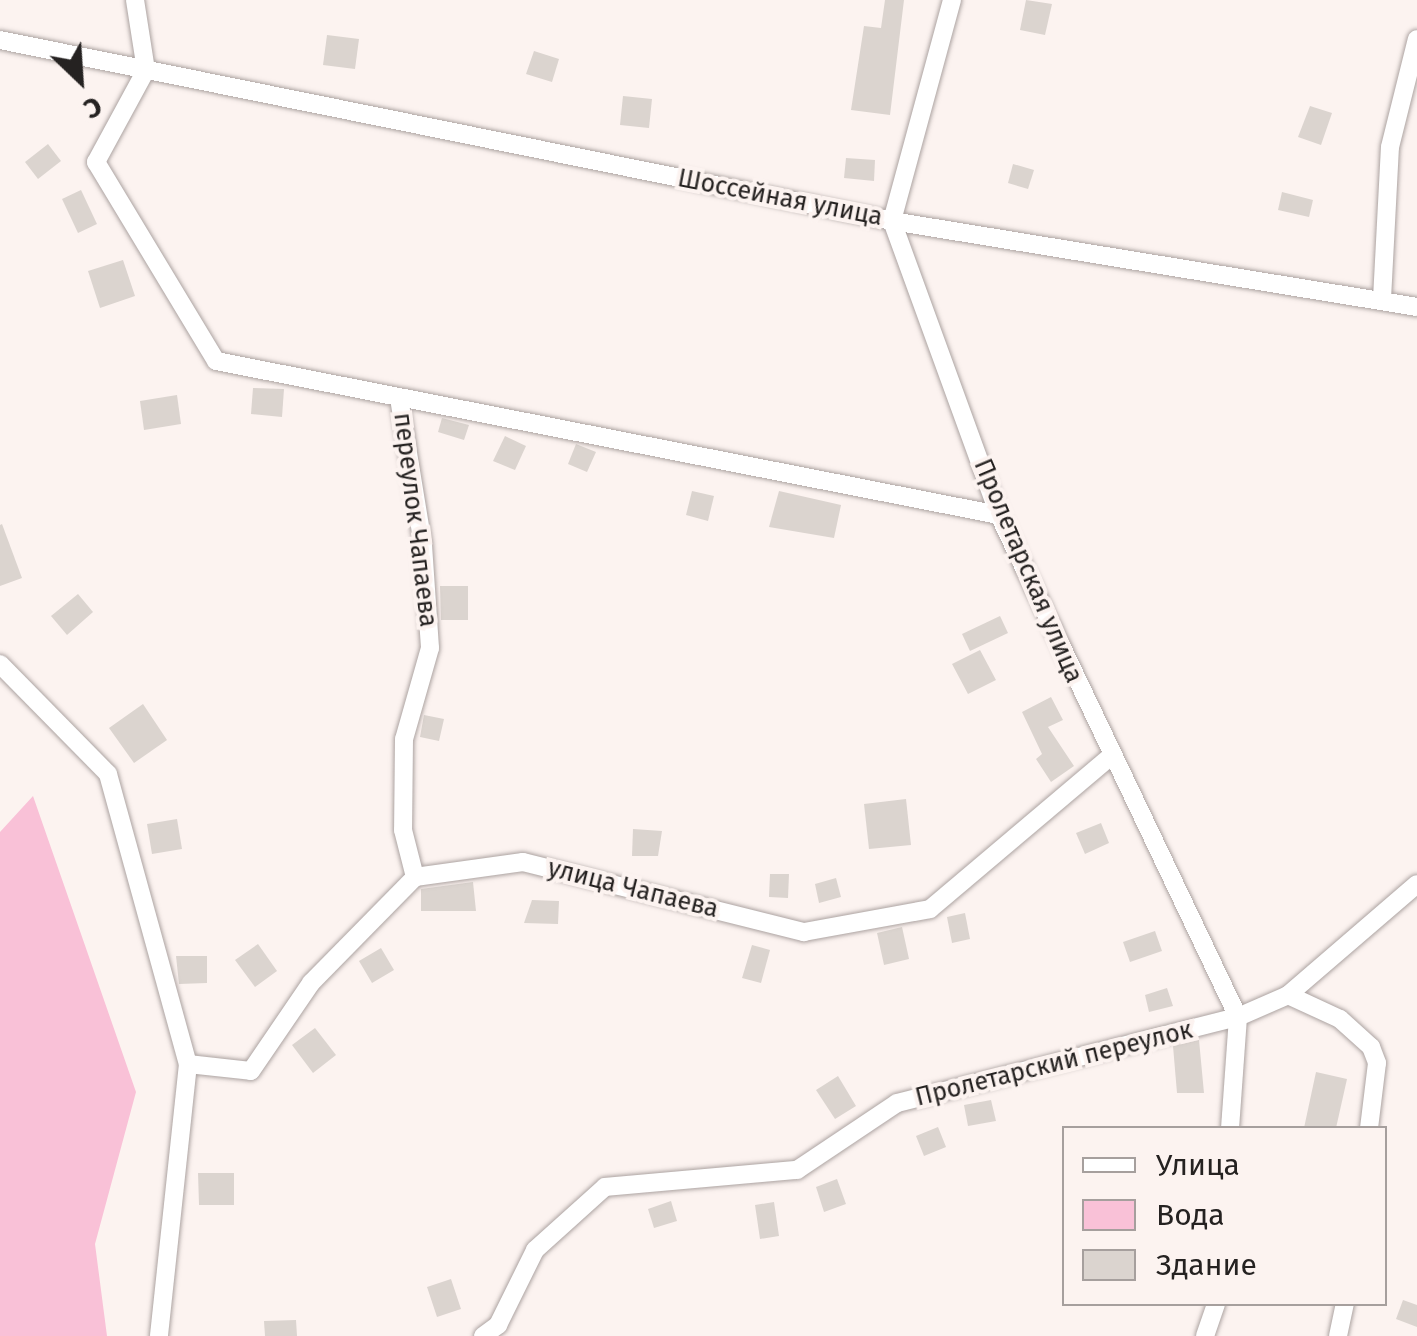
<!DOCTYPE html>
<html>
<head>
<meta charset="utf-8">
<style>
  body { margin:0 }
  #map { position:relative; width:1417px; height:1336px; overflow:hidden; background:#fcf3f0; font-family:"Fira Sans",sans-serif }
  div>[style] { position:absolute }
  .water>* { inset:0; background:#f9c1d7 }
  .building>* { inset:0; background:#dbd4cf }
  .roads { filter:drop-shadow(0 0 2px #aca3a1) drop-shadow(0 0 2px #aca3a1) }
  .minor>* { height:18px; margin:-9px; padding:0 9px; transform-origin:9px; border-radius:9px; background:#fff }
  span { translate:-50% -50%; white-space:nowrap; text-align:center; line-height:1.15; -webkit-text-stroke:8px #fcf3f0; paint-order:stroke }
  .street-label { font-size:25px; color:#252221 }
  .legend { position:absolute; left:1062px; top:1126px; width:325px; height:180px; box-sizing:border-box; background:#fcf3f0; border:2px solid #a69f9d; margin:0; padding:12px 18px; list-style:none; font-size:30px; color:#252221 }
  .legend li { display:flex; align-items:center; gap:20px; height:50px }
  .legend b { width:50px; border:2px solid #a69f9d }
  .north { position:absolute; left:30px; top:30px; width:100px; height:100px; -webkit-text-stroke:8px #fcf3f0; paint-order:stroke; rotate:155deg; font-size:28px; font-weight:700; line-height:40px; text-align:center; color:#252221 }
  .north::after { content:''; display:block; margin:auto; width:35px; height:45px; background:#252221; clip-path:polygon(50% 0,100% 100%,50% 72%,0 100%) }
</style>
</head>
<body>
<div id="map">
  <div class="water">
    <div style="clip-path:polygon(33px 796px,136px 1092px,95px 1244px,107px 1336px,0 1336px,0 832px)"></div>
  </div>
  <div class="building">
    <div style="clip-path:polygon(885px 0,904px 0,890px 115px,851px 110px,864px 26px,881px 28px)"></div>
    <div style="clip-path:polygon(1026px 0,1052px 4px,1045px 35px,1020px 30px)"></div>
    <div style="clip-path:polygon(327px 35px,359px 39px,355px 69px,323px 65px)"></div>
    <div style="clip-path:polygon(534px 51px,559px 59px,552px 82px,526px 74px)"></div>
    <div style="clip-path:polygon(623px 96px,652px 99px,649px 128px,620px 125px)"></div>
    <div style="clip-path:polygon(1310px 106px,1332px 113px,1321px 145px,1298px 137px)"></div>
    <div style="clip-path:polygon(48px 144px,61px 161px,38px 179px,25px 162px)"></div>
    <div style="clip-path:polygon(846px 158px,875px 160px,874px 181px,844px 178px)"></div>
    <div style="clip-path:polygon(1013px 164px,1034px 170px,1028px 189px,1008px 183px)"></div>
    <div style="clip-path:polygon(81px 190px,97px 224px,78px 233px,62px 199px)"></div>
    <div style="clip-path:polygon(1282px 192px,1313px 200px,1309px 217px,1278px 210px)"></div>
    <div style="clip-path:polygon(123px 260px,135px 296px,100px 308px,88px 271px)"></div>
    <div style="clip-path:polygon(253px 388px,284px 389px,282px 417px,251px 414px)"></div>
    <div style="clip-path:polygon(177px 395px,181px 424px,144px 430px,140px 401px)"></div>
    <div style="clip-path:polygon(442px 418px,469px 425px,464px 440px,438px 432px)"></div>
    <div style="clip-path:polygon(505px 436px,526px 446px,515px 470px,493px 461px)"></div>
    <div style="clip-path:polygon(576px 444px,596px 452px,587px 472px,568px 464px)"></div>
    <div style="clip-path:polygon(692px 491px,714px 496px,708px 521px,686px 515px)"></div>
    <div style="clip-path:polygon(779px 491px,841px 505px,834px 538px,769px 527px)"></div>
    <div style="clip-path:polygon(2px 524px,22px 578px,0 586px,0 525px)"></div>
    <div style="clip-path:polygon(440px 586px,468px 586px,468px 620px,441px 620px)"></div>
    <div style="clip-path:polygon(78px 594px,93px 612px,67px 635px,51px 616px)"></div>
    <div style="clip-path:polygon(1000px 616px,1008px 633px,970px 651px,962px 634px)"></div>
    <div style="clip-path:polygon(980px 650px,996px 680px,968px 694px,952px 664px)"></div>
    <div style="clip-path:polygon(1051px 697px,1063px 720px,1048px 727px,1074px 766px,1051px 782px,1036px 759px,1042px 754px,1022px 712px)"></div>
    <div style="clip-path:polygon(143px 704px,167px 740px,134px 763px,109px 728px)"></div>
    <div style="clip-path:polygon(424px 715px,444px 719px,439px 741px,420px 737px)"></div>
    <div style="clip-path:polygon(906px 799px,911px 845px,869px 849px,864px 804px)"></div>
    <div style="clip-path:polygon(177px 819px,182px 849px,152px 854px,147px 824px)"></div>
    <div style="clip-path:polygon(1101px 823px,1109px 843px,1085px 854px,1076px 833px)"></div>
    <div style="clip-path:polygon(633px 829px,662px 831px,658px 856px,632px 856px)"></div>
    <div style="clip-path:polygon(770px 874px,789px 874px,788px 898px,769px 897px)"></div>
    <div style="clip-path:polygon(836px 878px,841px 897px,819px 903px,815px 884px)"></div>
    <div style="clip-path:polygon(473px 882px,476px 911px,421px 911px,421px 889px)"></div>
    <div style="clip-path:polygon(532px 900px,559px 901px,558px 924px,524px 923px)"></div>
    <div style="clip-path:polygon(965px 913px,970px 939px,952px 943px,947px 917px)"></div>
    <div style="clip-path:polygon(902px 927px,909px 959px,884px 965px,877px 933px)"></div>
    <div style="clip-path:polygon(1155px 931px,1162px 951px,1130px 962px,1123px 942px)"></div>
    <div style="clip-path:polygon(258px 944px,277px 971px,255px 987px,235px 960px)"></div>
    <div style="clip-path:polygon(752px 945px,770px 950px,761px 983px,742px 978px)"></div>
    <div style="clip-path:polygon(381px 948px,394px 970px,372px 983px,359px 961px)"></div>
    <div style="clip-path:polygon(176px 956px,207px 956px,207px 983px,179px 984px)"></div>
    <div style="clip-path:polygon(1167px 988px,1173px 1006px,1149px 1012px,1145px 995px)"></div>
    <div style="clip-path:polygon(315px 1028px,336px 1055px,313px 1073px,292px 1045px)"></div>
    <div style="clip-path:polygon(1199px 1040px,1204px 1093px,1177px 1093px,1173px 1046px)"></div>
    <div style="clip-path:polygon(1316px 1072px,1347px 1079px,1336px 1128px,1304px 1128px)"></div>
    <div style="clip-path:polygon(838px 1076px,856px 1106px,835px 1119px,816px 1090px)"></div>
    <div style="clip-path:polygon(991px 1100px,996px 1121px,968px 1126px,964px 1105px)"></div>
    <div style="clip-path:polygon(938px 1127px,946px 1147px,924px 1156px,916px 1136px)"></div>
    <div style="clip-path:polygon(198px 1173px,234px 1173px,234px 1205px,199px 1205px)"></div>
    <div style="clip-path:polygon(837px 1179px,846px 1204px,824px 1212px,816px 1187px)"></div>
    <div style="clip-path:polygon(671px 1201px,677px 1221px,654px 1228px,648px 1209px)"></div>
    <div style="clip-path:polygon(774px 1202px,779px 1236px,760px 1239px,755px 1205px)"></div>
    <div style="clip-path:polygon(451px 1279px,461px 1309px,437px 1317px,427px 1287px)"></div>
    <div style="clip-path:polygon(1403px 1300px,1417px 1305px,1417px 1327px,1396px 1319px)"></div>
    <div style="clip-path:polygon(296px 1320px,297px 1336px,265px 1336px,264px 1321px)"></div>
  </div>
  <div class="roads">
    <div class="minor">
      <div style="left:135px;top:0;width:71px;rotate:81.1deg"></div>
      <div style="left:146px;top:70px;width:105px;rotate:118.5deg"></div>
      <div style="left:96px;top:162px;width:232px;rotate:58.9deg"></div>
      <div style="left:216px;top:361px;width:798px;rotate:11.13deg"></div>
      <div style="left:952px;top:0;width:229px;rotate:105.2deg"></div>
      <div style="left:892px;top:221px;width:313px;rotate:70deg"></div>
      <div style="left:999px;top:515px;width:556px;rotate:64.54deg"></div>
      <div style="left:1238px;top:1017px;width:111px;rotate:94.1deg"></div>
      <div style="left:0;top:40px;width:910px;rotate:11.47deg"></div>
      <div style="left:892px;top:221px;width:532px;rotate:9.3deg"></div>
      <div style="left:1382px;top:299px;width:152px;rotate:-87deg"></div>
      <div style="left:1390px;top:147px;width:111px;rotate:-76deg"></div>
      <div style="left:399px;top:398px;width:149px;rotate:80.7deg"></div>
      <div style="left:423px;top:545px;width:103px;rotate:86.1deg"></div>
      <div style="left:430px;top:648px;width:95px;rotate:105.9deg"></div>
      <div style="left:404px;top:739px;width:91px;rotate:90.6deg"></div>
      <div style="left:403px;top:830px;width:49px;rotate:75.7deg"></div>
      <div style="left:0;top:664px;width:154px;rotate:45.5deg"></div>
      <div style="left:108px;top:774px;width:301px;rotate:74.6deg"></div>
      <div style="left:188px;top:1064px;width:274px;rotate:96.1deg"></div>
      <div style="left:1288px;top:995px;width:57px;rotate:24.8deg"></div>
      <div style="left:1340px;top:1019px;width:42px;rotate:42.1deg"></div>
      <div style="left:1371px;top:1047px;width:17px;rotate:69deg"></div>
      <div style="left:1377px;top:1063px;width:65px;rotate:97deg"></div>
      <div style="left:188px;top:1064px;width:63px;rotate:6.3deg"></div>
      <div style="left:251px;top:1071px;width:107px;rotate:-55.7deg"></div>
      <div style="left:311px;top:983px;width:148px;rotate:-45.5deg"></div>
      <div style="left:415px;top:877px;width:109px;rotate:-7.9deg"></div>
      <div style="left:523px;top:862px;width:290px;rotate:14deg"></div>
      <div style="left:804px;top:932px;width:128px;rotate:-10.3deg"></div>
      <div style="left:930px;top:909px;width:236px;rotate:-40.2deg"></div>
      <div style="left:483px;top:1336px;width:19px;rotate:-36deg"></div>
      <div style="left:498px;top:1325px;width:84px;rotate:-63.7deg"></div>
      <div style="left:535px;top:1250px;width:94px;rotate:-42deg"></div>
      <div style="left:605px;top:1187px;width:193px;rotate:-5.1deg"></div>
      <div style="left:797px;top:1170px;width:120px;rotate:-33.8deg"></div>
      <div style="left:897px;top:1103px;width:352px;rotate:-14.2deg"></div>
      <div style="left:1238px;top:1017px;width:55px;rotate:-23.7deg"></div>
      <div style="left:1288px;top:995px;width:170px;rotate:-40.7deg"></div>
      <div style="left:1205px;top:1336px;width:34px;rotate:-71deg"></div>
      <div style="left:1338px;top:1336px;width:33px;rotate:-78deg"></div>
    </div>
  </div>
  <div class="street-label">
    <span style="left:780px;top:198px;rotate:11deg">Шоссейная улица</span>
    <span style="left:415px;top:520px;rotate:83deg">переулок Чапаева</span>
    <span style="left:1028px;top:571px;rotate:67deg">Пролетарская улица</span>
    <span style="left:633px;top:889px;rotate:14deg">улица Чапаева</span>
    <span style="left:1054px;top:1064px;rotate:-14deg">Пролетарский переулок</span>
  </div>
  <ul class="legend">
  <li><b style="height:12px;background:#fff"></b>Улица</li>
  <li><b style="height:28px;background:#f9c1d7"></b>Вода</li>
  <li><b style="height:28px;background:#dbd4cf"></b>Здание</li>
  </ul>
  <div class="north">С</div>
</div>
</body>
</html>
